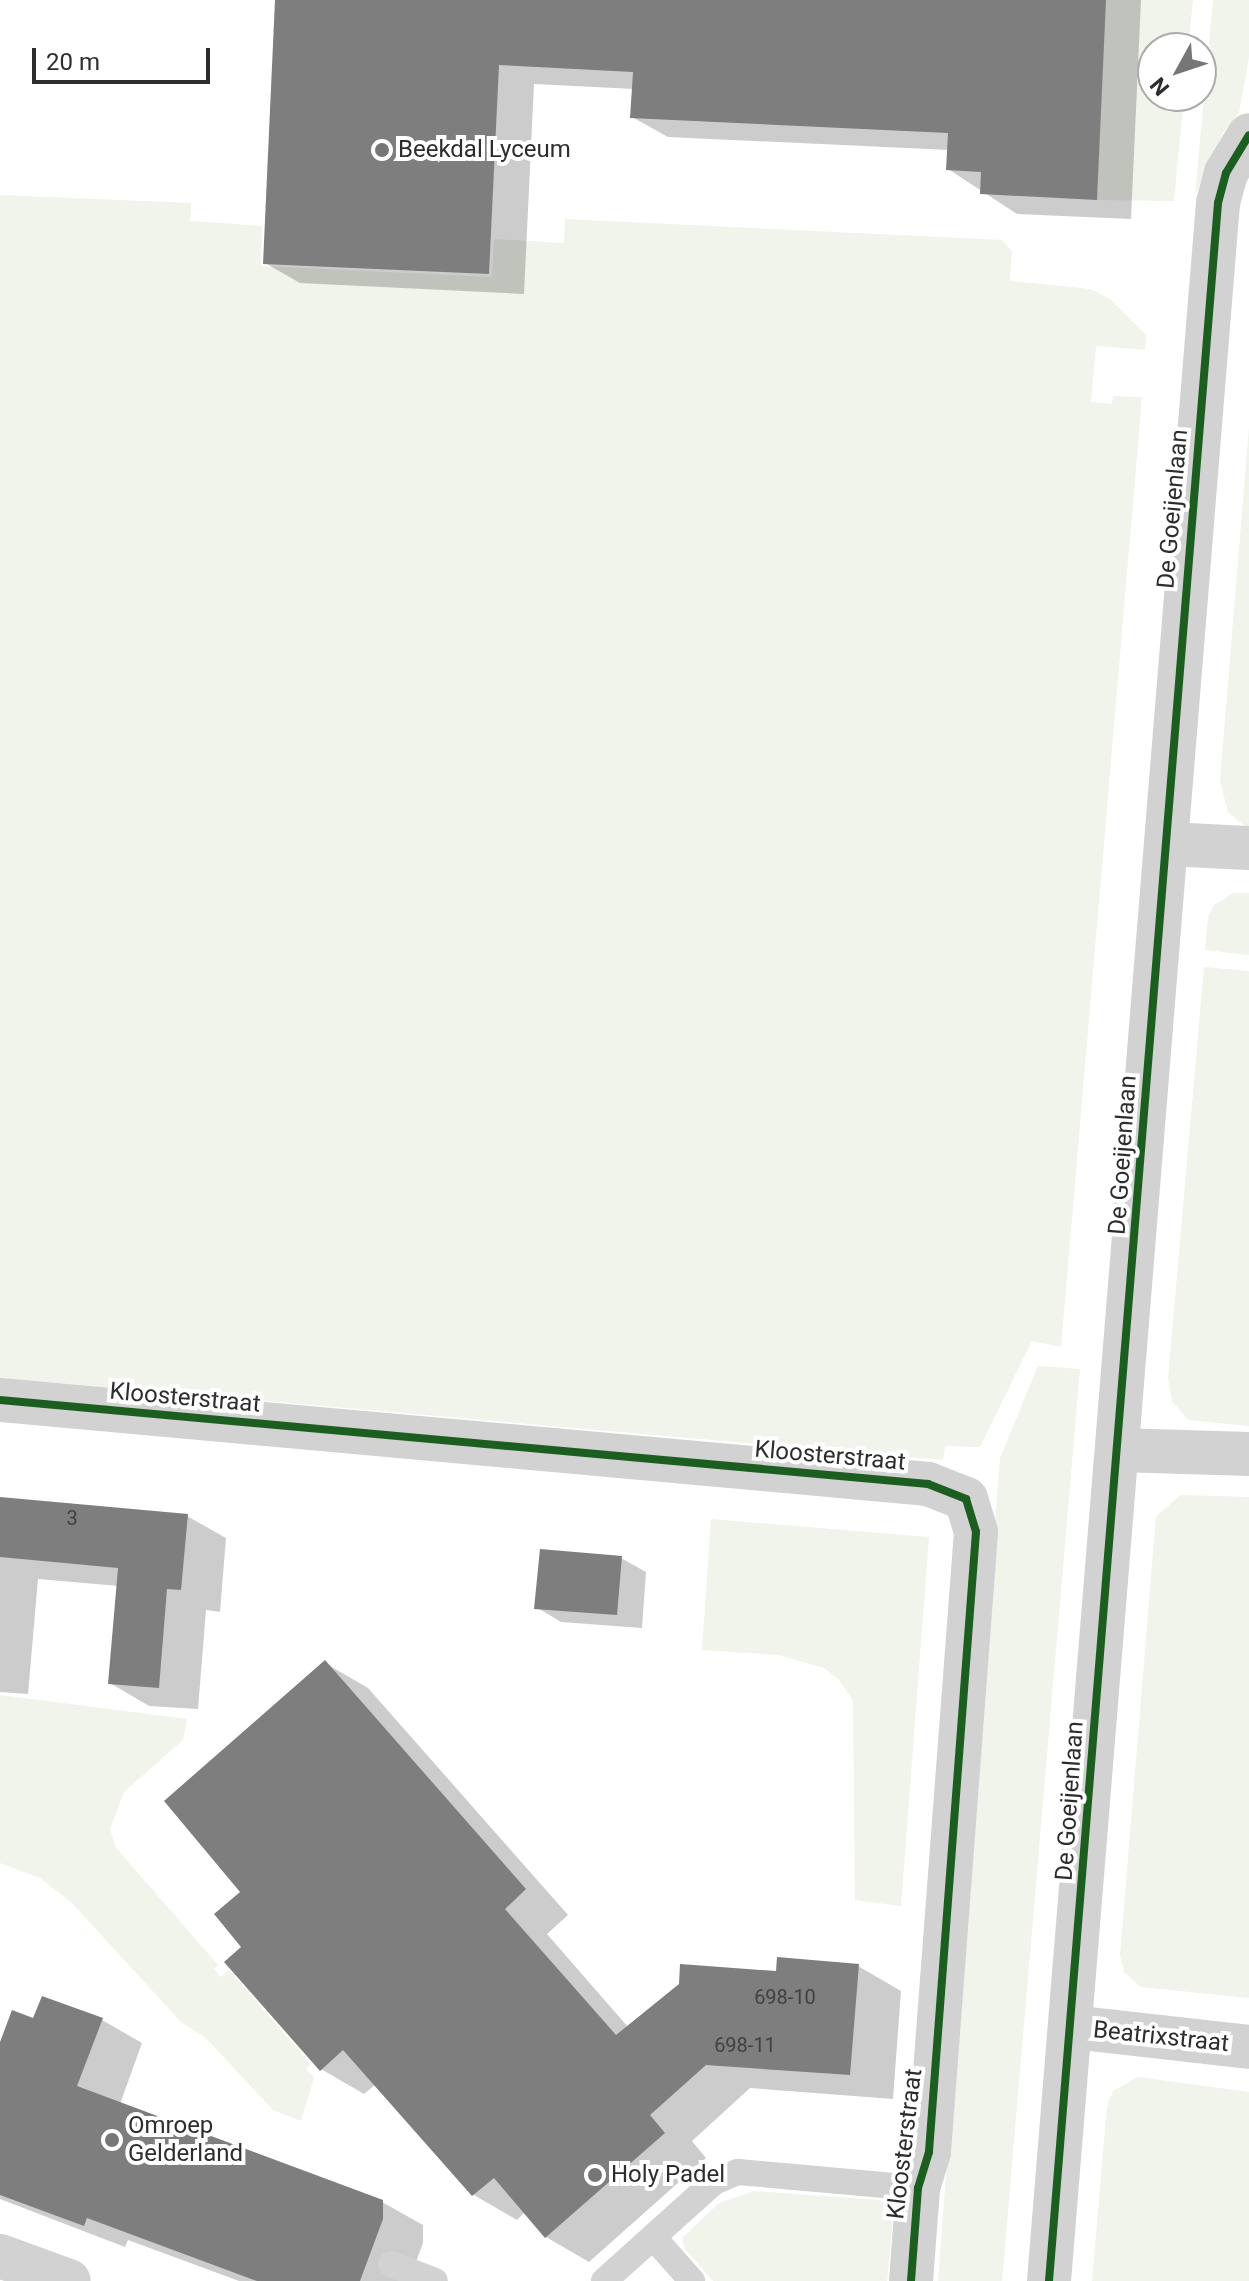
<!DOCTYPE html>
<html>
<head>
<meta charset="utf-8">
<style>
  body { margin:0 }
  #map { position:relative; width:1249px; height:2281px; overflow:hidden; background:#fff; font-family:Roboto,sans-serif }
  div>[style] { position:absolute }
  .green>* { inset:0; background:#f0f4eb }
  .shadow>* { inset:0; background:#0003 }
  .building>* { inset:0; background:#7e7e7e }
  .service>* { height:26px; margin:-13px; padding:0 13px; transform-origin:13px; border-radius:13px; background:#d2d2d2 }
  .minor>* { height:44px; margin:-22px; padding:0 22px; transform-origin:22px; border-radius:22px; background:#d2d2d2 }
  .tertiary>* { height:44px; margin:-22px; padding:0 22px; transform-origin:22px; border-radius:22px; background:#d2d2d2 }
  .cycleway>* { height:8px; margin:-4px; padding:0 4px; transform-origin:4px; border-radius:4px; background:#1b5e20 }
  .dots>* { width:22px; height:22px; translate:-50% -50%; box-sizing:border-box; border:4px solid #fff; border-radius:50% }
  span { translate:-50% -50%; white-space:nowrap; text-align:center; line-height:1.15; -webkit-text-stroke:8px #fff; paint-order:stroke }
  .number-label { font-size:20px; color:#414141 }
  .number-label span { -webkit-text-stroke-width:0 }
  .poi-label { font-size:24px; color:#2d2d2d }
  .left { translate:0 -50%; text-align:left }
  .street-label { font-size:24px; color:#2d2d2d }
  .north { position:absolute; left:1137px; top:32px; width:80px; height:80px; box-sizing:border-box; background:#fff; border:2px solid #ababab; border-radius:50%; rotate:230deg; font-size:22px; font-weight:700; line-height:32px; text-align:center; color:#2d2d2d }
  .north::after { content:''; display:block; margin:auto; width:28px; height:36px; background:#767676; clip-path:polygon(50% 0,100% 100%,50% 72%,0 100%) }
  .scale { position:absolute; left:32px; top:48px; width:178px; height:36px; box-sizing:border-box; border:4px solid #2d2d2d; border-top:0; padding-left:10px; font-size:24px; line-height:28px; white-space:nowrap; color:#2d2d2d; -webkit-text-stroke:6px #fff; paint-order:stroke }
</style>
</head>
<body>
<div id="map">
  <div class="green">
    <div style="clip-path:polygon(1105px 0,1193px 0,1188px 48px,1153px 48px,1153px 96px,1184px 96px,1174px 201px,1097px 200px)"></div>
    <div style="clip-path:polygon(1213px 0,1249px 0,1249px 57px,1239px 113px,1223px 133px,1195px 195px)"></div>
    <div style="clip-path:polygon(0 195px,191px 203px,190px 221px,262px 226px,261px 266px,492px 277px,494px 239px,564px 243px,565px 219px,1002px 240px,1012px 251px,1010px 281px,1091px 289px,1110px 299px,1146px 335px,1145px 350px,1096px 346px,1091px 402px,1112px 404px,1113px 396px,1142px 397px,1061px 1347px,1032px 1341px,980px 1447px,945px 1446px,943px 1460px,0 1378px)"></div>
    <div style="clip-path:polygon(1249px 427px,1249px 830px,1228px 812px,1220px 781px)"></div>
    <div style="clip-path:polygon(1233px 893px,1249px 893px,1249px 955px,1205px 950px,1208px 917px,1214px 905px)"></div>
    <div style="clip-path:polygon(1204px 967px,1249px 971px,1249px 1426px,1188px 1420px,1172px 1401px,1168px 1379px)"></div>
    <div style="clip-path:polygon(1038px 1366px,1080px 1369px,1002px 2281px,938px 2281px,1000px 1458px)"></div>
    <div style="clip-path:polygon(1180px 1495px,1249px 1497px,1249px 1998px,1141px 1987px,1124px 1972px,1120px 1955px,1156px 1517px)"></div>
    <div style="clip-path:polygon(711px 1519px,929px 1537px,901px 1906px,855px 1900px,853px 1701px,839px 1680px,824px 1668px,779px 1655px,702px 1650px)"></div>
    <div style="clip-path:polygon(0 1695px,187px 1719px,183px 1740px,124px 1792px,110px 1829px,116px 1848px,218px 1965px,214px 1969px,221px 1977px,229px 1970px,311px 2064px,306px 2069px,314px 2078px,301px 2121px,273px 2110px,205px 2037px,181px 2022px,72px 1903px,40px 1878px,0 1863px)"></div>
    <div style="clip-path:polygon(1138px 2077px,1249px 2092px,1249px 2281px,1092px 2281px,1107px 2107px,1113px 2091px)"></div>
    <div style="clip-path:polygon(754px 2191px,879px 2200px,889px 2206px,893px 2217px,887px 2281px,713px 2281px,685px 2249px,682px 2238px,719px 2203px)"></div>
  </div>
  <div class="shadow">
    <div style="clip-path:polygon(278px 0,1141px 0,1131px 219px,1017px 214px,948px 169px,949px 150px,668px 137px,632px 117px,634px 89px,534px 84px,524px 294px,300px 283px,265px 263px)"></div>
    <div style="clip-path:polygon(0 1501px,187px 1516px,226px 1538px,220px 1612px,206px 1610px,198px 1709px,149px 1706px,110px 1683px,119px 1586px,38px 1579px,28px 1694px,0 1692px)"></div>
    <div style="clip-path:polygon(621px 1558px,646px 1572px,642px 1628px,561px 1622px,536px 1607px)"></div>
    <div style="clip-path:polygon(325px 1663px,368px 1688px,568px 1915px,547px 1934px,628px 2027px,778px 1973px,858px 1966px,901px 1991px,893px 2099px,750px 2088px,692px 2141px,706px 2158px,589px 2262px,546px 2237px,525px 2212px,517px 2220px,474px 2195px,376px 2084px,364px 2094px,321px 2069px,244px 1947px,243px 1892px)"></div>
    <div style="clip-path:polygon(34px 2020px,102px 2020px,142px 2043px,120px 2104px,382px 2202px,423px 2225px,423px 2243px,409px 2281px,239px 2281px,128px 2240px,125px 2247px,0 2199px,0 2042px)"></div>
  </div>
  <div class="building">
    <div style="clip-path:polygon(275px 0,1106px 0,1097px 200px,980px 194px,981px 172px,946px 170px,948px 133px,630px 118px,633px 72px,499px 65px,489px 274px,263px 264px)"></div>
    <div style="clip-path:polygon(0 1497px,188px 1514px,181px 1590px,167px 1589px,159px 1688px,108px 1684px,118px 1568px,0 1557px)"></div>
    <div style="clip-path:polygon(540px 1549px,622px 1556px,617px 1615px,534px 1609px)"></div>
    <div style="clip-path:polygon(325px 1660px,526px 1889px,505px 1909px,616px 2035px,679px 1984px,680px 1964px,776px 1971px,777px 1957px,859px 1964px,850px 2075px,706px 2065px,650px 2115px,665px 2133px,545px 2238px,494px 2178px,472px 2196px,343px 2050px,320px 2071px,224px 1962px,241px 1947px,214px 1914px,240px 1892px,164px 1801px)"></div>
    <div style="clip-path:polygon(42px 1996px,103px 2018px,77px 2086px,383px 2200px,383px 2219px,360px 2281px,257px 2281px,87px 2218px,84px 2226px,0 2195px,0 2042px,12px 2010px,33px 2018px)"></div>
  </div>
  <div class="service">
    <div style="left:653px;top:2237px;width:59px;rotate:48.4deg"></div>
    <div style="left:391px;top:2264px;width:47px;rotate:21.1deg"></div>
    <div style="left:604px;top:2281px;width:148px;rotate:-42deg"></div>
    <div style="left:714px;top:2182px;width:26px;rotate:-23deg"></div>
    <div style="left:738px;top:2172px;width:181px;rotate:5.1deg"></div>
  </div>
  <div class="minor">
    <div style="left:1167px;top:844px;width:82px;rotate:2.8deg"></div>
    <div style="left:0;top:1400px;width:932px;rotate:5.17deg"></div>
    <div style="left:928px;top:1484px;width:41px;rotate:21.5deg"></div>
    <div style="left:966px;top:1499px;width:34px;rotate:73deg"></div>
    <div style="left:976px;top:1532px;width:622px;rotate:94.34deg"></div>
    <div style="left:929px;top:2152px;width:38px;rotate:107deg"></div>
    <div style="left:918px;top:2188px;width:93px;rotate:94.3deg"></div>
    <div style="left:1118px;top:1450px;width:131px;rotate:1.7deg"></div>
    <div style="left:1072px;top:2027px;width:178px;rotate:6.4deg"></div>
    <div style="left:1049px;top:2281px;width:2085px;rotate:-85.35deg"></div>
    <div style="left:1218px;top:203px;width:31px;rotate:-75deg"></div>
    <div style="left:1226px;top:173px;width:44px;rotate:-58.8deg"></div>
  </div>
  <div class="tertiary">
    <div style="left:0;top:2256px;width:73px;rotate:19.9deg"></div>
  </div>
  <div class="cycleway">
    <div style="left:0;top:1400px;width:932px;rotate:5.17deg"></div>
    <div style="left:928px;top:1484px;width:41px;rotate:21.5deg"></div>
    <div style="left:966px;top:1499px;width:34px;rotate:73deg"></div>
    <div style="left:976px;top:1532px;width:622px;rotate:94.34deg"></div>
    <div style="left:929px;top:2152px;width:38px;rotate:107deg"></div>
    <div style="left:918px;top:2188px;width:93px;rotate:94.3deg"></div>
    <div style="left:1049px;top:2281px;width:2085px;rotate:-85.35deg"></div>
    <div style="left:1218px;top:203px;width:31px;rotate:-75deg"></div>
    <div style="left:1226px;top:173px;width:44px;rotate:-58.8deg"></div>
  </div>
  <div class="dots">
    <div style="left:382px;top:150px;background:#767676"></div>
    <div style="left:112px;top:2140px;background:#767676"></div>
    <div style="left:595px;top:2175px;background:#767676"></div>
  </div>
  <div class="number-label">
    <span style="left:72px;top:1518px">3</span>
    <span style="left:785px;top:1997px">698-10</span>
    <span style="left:745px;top:2045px">698-11</span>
  </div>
  <div class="poi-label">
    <span class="left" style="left:398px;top:150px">Beekdal Lyceum</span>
    <span class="left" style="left:128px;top:2140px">Omroep<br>Gelderland</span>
    <span class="left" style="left:611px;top:2175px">Holy Padel</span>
  </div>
  <div class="street-label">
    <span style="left:1173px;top:509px;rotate:-85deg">De Goeijenlaan</span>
    <span style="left:1123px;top:1155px;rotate:-86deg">De Goeijenlaan</span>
    <span style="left:185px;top:1398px;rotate:5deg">Kloosterstraat</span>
    <span style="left:830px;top:1456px;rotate:5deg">Kloosterstraat</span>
    <span style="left:1070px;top:1801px;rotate:-86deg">De Goeijenlaan</span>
    <span style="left:1161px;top:2037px;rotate:6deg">Beatrixstraat</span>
    <span style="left:905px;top:2144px;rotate:-83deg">Kloosterstraat</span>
  </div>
  <div class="north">N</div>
  <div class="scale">20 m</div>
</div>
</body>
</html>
